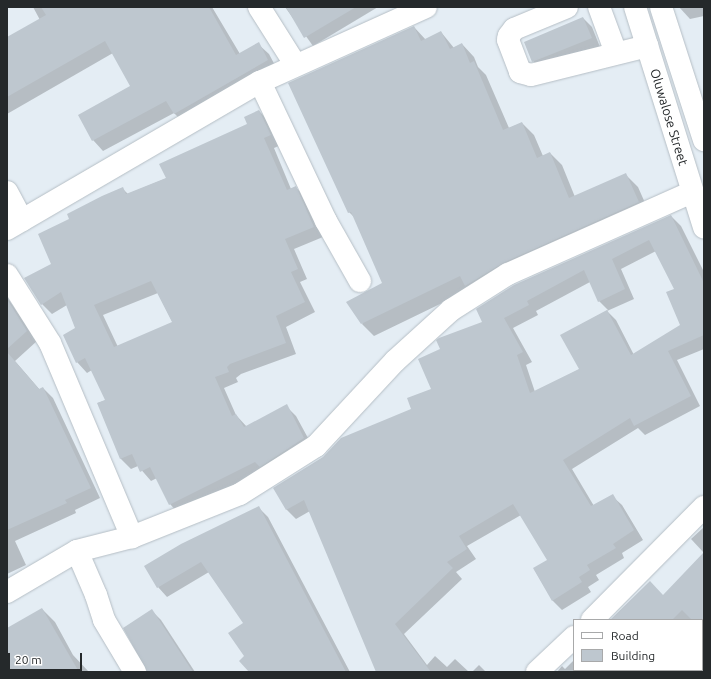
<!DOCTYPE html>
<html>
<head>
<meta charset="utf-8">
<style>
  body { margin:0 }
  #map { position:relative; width:711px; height:679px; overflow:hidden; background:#e4edf4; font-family:Ubuntu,sans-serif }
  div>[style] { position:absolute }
  .shadow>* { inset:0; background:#0003 }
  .building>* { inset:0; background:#bec7cf }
  .roads { filter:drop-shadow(0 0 1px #b5bec5) drop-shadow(0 0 1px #b5bec5) }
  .minor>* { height:22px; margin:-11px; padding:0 11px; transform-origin:11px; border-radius:11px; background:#fff }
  span { translate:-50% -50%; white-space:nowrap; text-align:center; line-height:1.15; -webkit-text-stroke:3px #fff; paint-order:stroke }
  .street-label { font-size:13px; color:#25292b }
  .frame { position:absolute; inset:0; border:8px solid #25292b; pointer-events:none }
  .legend { position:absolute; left:573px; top:619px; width:130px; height:52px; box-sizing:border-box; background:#fff; border:1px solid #a8a9aa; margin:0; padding:5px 7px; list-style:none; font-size:12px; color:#25292b }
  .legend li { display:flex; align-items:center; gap:8px; height:20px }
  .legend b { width:20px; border:1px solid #a8a9aa }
  .scale { position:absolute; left:8px; top:653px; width:74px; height:18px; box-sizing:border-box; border:2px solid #25292b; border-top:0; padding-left:5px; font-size:12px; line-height:14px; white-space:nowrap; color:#25292b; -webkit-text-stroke:3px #fff; paint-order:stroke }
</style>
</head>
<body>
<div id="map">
  <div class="shadow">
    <div style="clip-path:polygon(33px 7px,212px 7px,240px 54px,258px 44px,269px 54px,278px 71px,186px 125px,174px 113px,103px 151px,93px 140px,132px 86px,113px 53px,7px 114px,7px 38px,40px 20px)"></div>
    <div style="clip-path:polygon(285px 7px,378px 7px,313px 46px)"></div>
    <div style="clip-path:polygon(679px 7px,704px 7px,704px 16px,690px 19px)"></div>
    <div style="clip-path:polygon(583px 18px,592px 27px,600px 47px,542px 70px,533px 61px)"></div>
    <div style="clip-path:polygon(414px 27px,426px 40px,441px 32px,454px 48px,462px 44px,474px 57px,478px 67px,486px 75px,509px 128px,522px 123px,534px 135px,543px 156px,550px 153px,562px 165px,575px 197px,626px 175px,638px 187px,650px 214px,469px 290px,374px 336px,362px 324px,383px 283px,354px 217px,349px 212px)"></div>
    <div style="clip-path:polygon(evenodd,259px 111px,269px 121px,281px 145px,274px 148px,291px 189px,295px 187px,306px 197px,323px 237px,294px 249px,307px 279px,300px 282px,315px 312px,286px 327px,296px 354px,241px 374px,236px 378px,238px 382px,224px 388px,236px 415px,247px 427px,286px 406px,296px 416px,314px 449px,180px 515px,170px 504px,157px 478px,151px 481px,138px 466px,131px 469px,121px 459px,98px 403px,106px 400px,92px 370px,87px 373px,77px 362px,76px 329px,67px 305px,52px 314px,42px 304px,53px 264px,70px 219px,122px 188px,128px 194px,167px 178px,248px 124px,259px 111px,158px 293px,173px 323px,118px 347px,103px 315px,158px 293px)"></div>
    <div style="clip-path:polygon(evenodd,671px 216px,681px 226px,704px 272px,704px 349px,677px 360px,700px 406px,645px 435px,638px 428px,572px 469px,594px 506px,612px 496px,622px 505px,643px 540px,622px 553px,624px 558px,596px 575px,599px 580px,588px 587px,591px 592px,562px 610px,553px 601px,534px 569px,549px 560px,521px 515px,467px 546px,476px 559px,456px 572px,462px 579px,404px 634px,427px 665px,435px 656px,447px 667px,455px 659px,469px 672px,377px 672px,310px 511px,296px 519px,287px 510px,274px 488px,412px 409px,433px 390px,441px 349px,671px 216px,656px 251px,675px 289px,682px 326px,634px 355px,616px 320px,607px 311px,634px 299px,621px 269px,656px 251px,671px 216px,590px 282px,599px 301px,608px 310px,562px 335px,580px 369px,535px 392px,526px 365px,532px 362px,513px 328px,538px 315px,536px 311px,590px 282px)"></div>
    <div style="clip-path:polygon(7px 297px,37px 341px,15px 361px,40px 390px,43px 388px,53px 398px,100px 498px,75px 510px,76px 513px,15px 541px,26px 565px,7px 574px)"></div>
    <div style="clip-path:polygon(259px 508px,268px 517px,350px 672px,250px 672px,246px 656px,244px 623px,209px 572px,167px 597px,158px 587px)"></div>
    <div style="clip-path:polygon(704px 527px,704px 553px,691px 539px)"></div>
    <div style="clip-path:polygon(704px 553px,704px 652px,702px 620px,611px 620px,664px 596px)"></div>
    <div style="clip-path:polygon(42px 609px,55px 622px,73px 655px,89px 672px,7px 672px,7px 630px)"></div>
    <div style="clip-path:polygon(152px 611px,161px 620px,195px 672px,149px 672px)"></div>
    <div style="clip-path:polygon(574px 660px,574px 670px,679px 670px,557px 672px,562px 666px,565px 669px)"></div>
    <div style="clip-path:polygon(479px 665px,486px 672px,472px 672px)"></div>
  </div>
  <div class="building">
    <div style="clip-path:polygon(41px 7px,209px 7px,236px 55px,259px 42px,268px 60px,174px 114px,166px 101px,92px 141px,78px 115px,130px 86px,105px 41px,7px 97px,7px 37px,46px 15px)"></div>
    <div style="clip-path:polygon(286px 7px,356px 7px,304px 38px)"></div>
    <div style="clip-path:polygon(583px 17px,592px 38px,532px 62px,524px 42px)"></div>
    <div style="clip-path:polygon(414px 26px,421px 41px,441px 31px,450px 49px,462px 43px,470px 63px,474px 61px,503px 130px,522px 122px,537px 158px,550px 152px,569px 198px,626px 173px,639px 202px,503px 263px,465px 286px,460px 276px,361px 324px,346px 302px,382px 283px,351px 212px,348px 213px,288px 83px)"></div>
    <div style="clip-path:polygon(evenodd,259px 110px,271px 135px,264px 138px,287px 190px,296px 186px,314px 227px,285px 239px,298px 269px,291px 272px,305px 302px,276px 316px,286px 343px,230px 364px,227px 367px,229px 372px,215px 377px,232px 416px,236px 414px,244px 427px,287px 404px,304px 438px,260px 467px,255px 462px,169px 505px,150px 467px,140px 472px,132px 454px,120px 459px,97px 403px,105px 400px,85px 358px,76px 363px,63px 335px,75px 328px,61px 292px,41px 305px,24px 278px,51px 264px,38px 234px,69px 219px,67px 214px,102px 196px,123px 187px,126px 194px,166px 178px,159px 164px,247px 124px,244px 117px,259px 110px,151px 281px,172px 322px,114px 347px,94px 305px,151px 281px)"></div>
    <div style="clip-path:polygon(evenodd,671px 215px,704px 283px,704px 335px,668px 351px,691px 396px,634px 426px,630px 418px,563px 460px,591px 506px,613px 494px,634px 530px,613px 544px,616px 548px,587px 565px,590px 570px,579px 577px,582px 582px,552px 601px,533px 568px,547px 560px,513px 504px,459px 536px,467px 549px,447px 562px,453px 568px,395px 624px,431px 672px,376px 672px,304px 500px,286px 510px,273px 488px,323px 457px,341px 438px,411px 409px,407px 398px,431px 389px,418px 359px,440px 349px,436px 340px,439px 338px,482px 322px,476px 309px,514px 285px,671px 215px,649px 240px,674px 289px,666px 292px,680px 325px,631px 355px,607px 310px,560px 335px,579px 369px,530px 393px,517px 355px,523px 352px,504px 318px,529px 305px,527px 301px,584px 270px,598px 302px,625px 289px,612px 259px,649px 240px)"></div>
    <div style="clip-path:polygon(7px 299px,27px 331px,7px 349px)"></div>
    <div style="clip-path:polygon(7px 352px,39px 389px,43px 387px,91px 488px,65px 500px,67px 503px,7px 530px)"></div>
    <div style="clip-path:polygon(259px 506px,346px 672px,249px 672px,239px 661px,244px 656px,228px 633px,243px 623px,201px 562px,157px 588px,144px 566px,181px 544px)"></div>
    <div style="clip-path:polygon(704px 552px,704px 631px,702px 620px,692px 620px,682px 610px,672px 620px,610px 620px,650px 581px,663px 595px)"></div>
    <div style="clip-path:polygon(42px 608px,79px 672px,7px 672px,7px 628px)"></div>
    <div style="clip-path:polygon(152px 609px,193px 672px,147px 672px,123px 628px)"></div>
  </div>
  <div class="roads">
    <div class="minor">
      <div style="left:259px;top:7px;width:67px;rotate:57.7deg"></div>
      <div style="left:567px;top:7px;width:57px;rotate:157.5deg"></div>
      <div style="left:514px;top:29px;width:9px;rotate:126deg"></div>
      <div style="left:509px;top:36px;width:4px;rotate:104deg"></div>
      <div style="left:508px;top:40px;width:34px;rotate:69deg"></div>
      <div style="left:520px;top:72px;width:11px;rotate:15deg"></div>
      <div style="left:531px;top:75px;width:120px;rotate:-14deg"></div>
      <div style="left:599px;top:7px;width:49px;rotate:69.7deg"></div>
      <div style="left:635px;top:7px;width:231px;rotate:72.6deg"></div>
      <div style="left:661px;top:7px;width:140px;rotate:72.1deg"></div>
      <div style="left:260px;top:82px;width:154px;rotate:64.6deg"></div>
      <div style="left:326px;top:221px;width:69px;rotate:60.5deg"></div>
      <div style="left:7px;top:192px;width:32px;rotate:62deg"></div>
      <div style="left:7px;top:229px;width:293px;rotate:-30.2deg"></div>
      <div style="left:260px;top:82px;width:182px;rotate:-24.3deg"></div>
      <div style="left:7px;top:275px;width:80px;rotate:57.7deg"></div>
      <div style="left:50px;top:343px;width:211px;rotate:67.1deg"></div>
      <div style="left:77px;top:551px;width:48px;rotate:66.6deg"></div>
      <div style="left:96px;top:595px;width:26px;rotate:72deg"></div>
      <div style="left:104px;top:620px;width:61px;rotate:59.2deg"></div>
      <div style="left:7px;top:592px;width:81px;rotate:-30.4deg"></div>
      <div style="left:77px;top:551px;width:57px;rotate:-14.3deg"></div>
      <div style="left:132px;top:537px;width:116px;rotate:-21.7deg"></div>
      <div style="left:240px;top:494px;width:90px;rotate:-32.3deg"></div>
      <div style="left:316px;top:446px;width:116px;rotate:-47.1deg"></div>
      <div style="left:395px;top:361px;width:76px;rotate:-42.3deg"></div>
      <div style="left:451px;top:310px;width:67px;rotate:-32.3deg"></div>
      <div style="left:508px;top:274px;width:201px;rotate:-24deg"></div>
      <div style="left:592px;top:620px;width:159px;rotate:-45.3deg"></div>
      <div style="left:537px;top:672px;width:51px;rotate:-43.4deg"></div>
    </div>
  </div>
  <div class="street-label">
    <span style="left:669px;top:117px;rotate:73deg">Oluwalose Street</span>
  </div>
  <div class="frame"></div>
  <ul class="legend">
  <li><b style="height:5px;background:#fff"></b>Road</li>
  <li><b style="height:11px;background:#bec7cf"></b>Building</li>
  </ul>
  <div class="scale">20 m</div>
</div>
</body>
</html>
